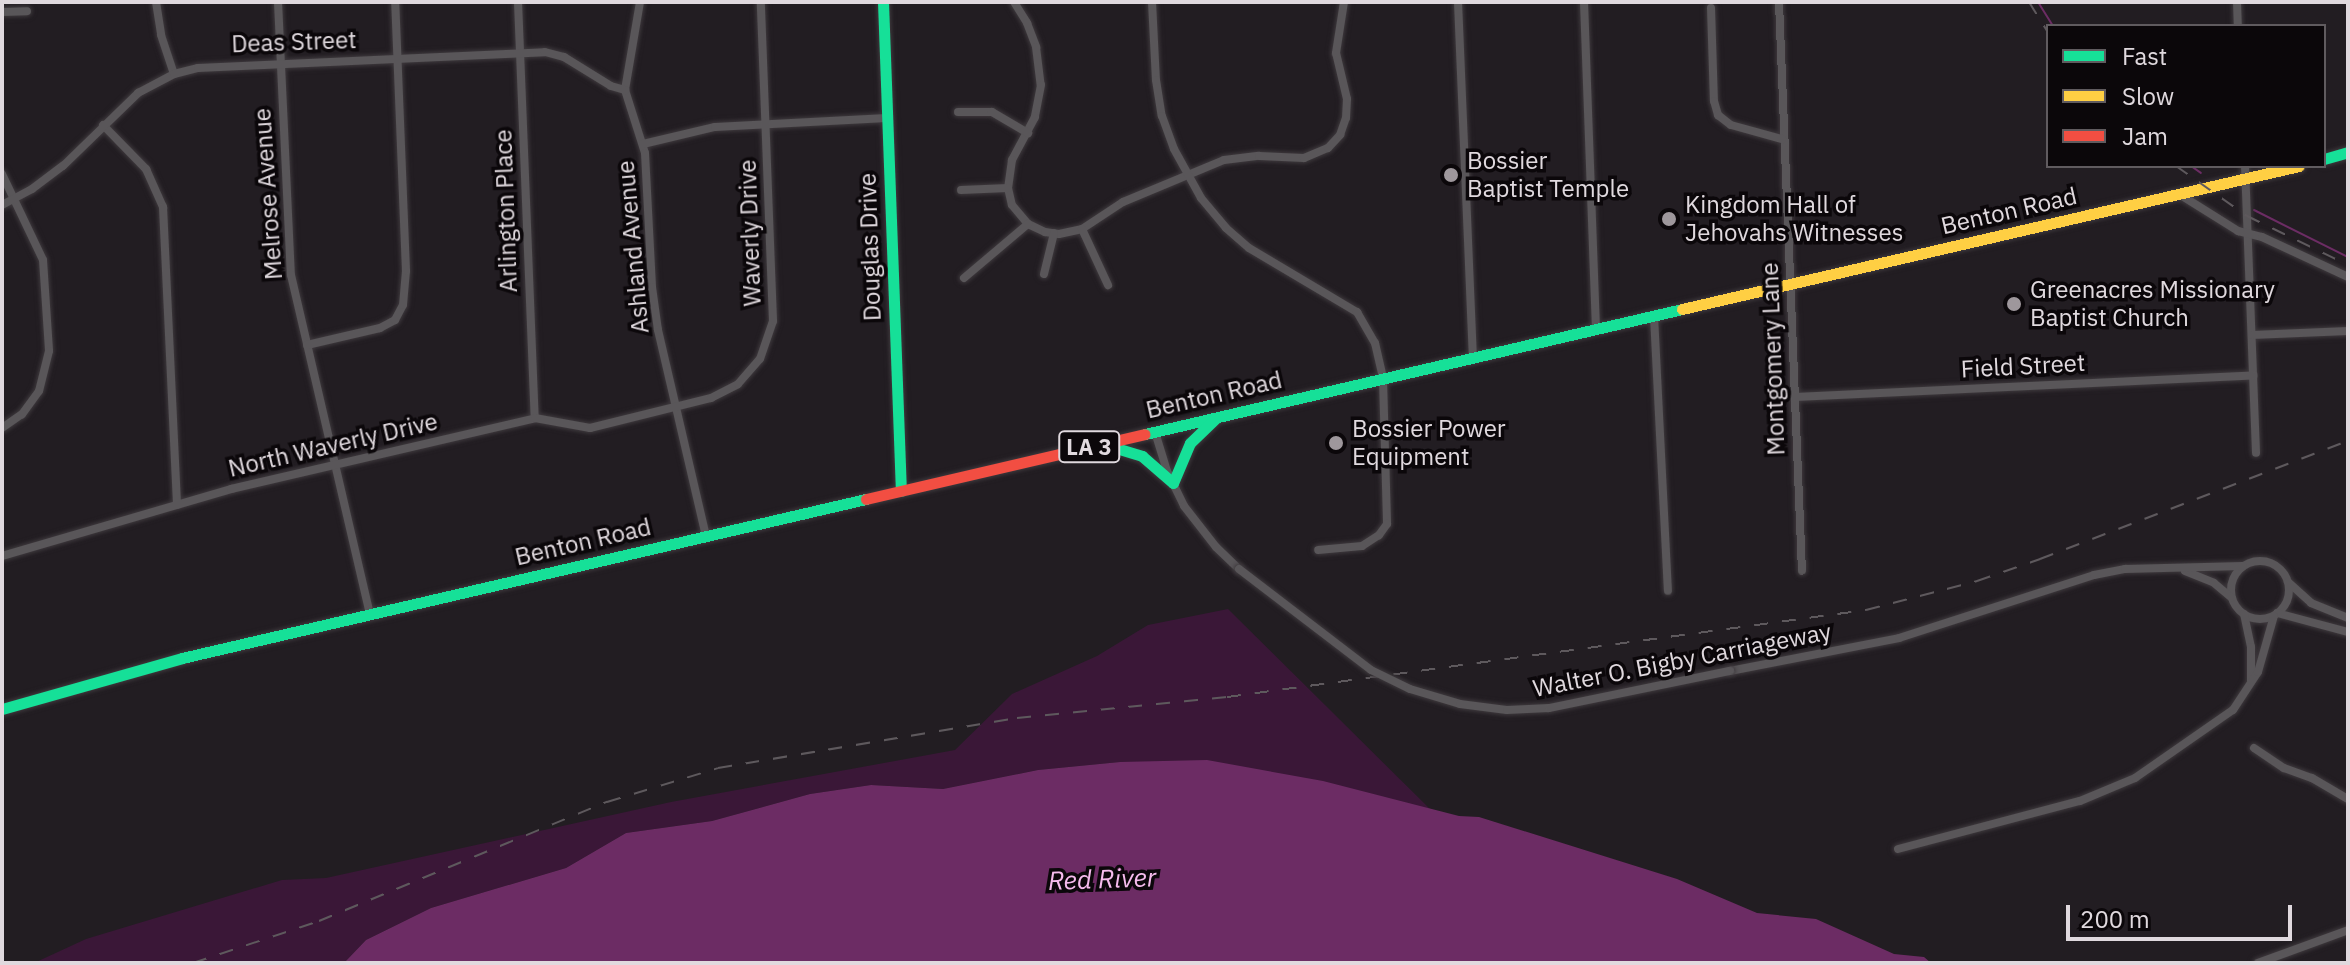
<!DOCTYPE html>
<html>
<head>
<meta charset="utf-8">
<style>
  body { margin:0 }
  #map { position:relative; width:2350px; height:965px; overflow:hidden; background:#221d22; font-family:"IBM Plex Sans",sans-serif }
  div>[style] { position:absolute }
  .green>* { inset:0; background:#3a1737 }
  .water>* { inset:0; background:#6c2c64 }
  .stream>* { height:2px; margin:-1px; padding:0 1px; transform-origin:1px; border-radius:1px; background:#6c2c64 }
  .roads { filter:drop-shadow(0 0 2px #3e393d) drop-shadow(0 0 2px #3e393d) }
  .street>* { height:8px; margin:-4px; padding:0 4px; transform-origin:4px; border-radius:4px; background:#595659 }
  .street>.ring { margin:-4px; padding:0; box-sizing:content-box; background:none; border:8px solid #595659; border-radius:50% }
  .fast>* { height:11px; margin:-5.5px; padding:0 5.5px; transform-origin:5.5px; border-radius:5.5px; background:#16e098 }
  .slow>* { height:11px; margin:-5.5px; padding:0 5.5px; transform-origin:5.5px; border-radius:5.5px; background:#ffcf43 }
  .jam>* { height:11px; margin:-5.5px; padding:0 5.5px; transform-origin:5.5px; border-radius:5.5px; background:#f24e42 }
  .rail>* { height:2px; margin-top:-1px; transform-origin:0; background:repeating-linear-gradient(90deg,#5e595d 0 14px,transparent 0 28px) }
  .bridges { filter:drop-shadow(0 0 2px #3e393d) drop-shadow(0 0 2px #3e393d) }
  .street-bridge>* { height:8px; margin:-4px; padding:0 4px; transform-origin:4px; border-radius:4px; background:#595659 }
  .dots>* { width:22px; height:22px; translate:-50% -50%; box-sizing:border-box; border:4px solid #0b070a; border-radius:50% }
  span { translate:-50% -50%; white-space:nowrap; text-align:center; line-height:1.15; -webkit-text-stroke:7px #0b070a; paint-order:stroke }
  .shield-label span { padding:2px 6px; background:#0b070a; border:2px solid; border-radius:6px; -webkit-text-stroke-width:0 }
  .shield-label { font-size:22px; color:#e0d9de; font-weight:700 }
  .street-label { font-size:24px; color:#e0d9de }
  .poi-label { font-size:24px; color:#e0d9de }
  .left { translate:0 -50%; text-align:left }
  .water-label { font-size:26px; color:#f6bbed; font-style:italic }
  .frame { position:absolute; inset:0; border:4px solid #e0d9de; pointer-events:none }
  .legend { position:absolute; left:2046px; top:24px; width:280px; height:144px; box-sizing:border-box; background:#0b070a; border:2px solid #605b5f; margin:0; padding:10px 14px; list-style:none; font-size:24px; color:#e0d9de }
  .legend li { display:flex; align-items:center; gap:16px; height:40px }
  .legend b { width:40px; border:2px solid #605b5f }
  .scale { position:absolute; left:2066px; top:905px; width:226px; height:36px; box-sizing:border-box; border:4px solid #e0d9de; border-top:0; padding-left:10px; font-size:24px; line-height:28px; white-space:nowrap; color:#e0d9de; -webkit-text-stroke:6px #0b070a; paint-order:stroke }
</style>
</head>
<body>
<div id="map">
  <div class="green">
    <div style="clip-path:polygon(1228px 609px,1432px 811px,1120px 762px,1038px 770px,943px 789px,871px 785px,810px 794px,712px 821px,626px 833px,566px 868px,431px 908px,366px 940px,344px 963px,34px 963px,86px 939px,282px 880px,326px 878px,671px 802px,955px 750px,1012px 694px,1097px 656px,1148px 625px)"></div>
  </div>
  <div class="water">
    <div style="clip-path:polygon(1207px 760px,1323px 781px,1459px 816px,1479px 817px,1677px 879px,1757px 913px,1816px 919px,1894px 954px,1924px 957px,1931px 963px,344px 963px,366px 940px,431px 908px,566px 868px,626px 833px,712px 821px,810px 794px,871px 785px,943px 789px,1038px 770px,1120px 762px)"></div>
  </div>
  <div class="stream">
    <div style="left:2038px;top:2px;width:28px;rotate:58deg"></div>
    <div style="left:2191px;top:166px;width:12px;rotate:35deg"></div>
    <div style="left:2254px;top:210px;width:105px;rotate:26.6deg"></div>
  </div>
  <div class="roads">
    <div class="street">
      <div style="left:156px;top:2px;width:33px;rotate:81deg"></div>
      <div style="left:161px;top:35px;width:41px;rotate:71.6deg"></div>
      <div style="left:278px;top:2px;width:273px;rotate:87.3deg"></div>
      <div style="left:291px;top:275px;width:348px;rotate:76.9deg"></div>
      <div style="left:518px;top:2px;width:416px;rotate:87.7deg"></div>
      <div style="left:640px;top:2px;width:89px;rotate:99.7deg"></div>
      <div style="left:625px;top:90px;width:66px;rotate:72.4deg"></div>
      <div style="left:645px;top:153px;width:134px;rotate:87deg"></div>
      <div style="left:652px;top:287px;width:43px;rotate:82.1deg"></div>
      <div style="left:658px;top:330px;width:212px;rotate:76.9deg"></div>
      <div style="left:1014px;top:2px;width:25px;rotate:58deg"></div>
      <div style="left:1027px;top:23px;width:26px;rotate:69deg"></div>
      <div style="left:1036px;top:47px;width:38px;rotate:83deg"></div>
      <div style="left:1041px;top:85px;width:33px;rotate:101deg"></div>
      <div style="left:1035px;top:117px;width:49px;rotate:118.1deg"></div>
      <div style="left:1012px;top:160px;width:28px;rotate:98deg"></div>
      <div style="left:1008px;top:188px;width:17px;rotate:77deg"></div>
      <div style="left:1012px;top:205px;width:25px;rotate:50deg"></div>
      <div style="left:1028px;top:224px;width:19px;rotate:25deg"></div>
      <div style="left:1045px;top:232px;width:14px;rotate:8deg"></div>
      <div style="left:1059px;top:234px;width:24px;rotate:-12deg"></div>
      <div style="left:1082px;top:229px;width:49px;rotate:-33.4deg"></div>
      <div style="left:1123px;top:202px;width:109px;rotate:-22.6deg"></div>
      <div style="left:1224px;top:160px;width:35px;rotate:-7deg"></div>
      <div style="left:1259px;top:156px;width:45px;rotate:2.5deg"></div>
      <div style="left:1304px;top:158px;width:26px;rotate:-23deg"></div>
      <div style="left:1328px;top:148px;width:18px;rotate:-47deg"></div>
      <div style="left:1340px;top:135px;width:18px;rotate:-71deg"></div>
      <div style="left:1346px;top:118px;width:19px;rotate:-87deg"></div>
      <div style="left:1347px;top:99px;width:47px;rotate:-103.4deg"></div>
      <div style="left:1336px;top:53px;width:52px;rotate:-81.1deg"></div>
      <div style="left:1152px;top:2px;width:78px;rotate:87.1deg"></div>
      <div style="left:1156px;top:80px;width:36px;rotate:81deg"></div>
      <div style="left:1162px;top:116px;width:35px;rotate:70deg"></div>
      <div style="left:1174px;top:149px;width:56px;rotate:61.1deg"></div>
      <div style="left:1201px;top:198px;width:39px;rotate:50deg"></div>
      <div style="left:1226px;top:228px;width:30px;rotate:41deg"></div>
      <div style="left:1249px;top:248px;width:126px;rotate:30.7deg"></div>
      <div style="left:1357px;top:312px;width:36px;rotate:60deg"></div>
      <div style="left:1375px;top:343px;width:37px;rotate:77deg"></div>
      <div style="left:1383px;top:379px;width:145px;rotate:88.4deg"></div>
      <div style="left:1387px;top:524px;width:14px;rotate:126deg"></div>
      <div style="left:1379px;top:535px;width:20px;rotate:147deg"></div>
      <div style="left:1362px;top:546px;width:44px;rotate:174.8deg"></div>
      <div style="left:1458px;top:2px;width:357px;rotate:87.6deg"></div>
      <div style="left:1584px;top:2px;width:328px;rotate:87.9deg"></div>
      <div style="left:1779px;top:2px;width:569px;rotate:87.69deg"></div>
      <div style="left:2237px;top:2px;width:24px;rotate:88deg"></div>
      <div style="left:1711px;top:8px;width:93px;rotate:88.2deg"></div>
      <div style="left:1714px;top:101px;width:15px;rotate:74deg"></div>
      <div style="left:1718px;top:115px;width:16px;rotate:38deg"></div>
      <div style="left:1731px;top:125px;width:53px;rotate:15.4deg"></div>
      <div style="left:2px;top:12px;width:25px;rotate:-2deg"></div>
      <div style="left:958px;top:112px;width:34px"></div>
      <div style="left:992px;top:112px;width:42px;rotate:30.3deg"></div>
      <div style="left:103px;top:125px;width:62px;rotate:45.7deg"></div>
      <div style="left:146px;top:169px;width:42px;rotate:65.9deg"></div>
      <div style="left:163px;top:207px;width:298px;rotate:87.3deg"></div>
      <div style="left:643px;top:144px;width:74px;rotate:-13.3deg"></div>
      <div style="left:715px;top:127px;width:172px;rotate:-3deg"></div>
      <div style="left:2245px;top:166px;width:287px;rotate:87.8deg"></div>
      <div style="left:2px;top:174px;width:95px;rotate:64.5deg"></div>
      <div style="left:43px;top:260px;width:91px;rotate:86.2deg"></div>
      <div style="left:49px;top:351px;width:41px;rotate:104deg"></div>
      <div style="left:39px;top:391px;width:29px;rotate:126deg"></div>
      <div style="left:22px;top:414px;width:24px;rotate:145deg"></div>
      <div style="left:961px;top:190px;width:47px;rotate:-2.4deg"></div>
      <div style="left:2179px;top:194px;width:70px;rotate:32.1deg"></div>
      <div style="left:2238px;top:231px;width:25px;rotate:14deg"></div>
      <div style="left:2262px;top:237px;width:95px;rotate:24.9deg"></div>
      <div style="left:2px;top:205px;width:34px;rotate:-28deg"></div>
      <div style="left:32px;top:189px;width:39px;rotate:-37deg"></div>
      <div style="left:63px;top:166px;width:105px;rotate:-44.2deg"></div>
      <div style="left:138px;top:93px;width:41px;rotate:-27.8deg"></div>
      <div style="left:174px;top:74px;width:25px;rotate:-14deg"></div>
      <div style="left:198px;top:68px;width:347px;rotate:-2.6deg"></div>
      <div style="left:545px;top:52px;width:20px;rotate:15deg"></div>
      <div style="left:564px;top:57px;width:55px;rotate:31.7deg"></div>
      <div style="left:611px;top:86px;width:15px;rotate:16deg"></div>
      <div style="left:1082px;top:229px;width:62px;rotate:65.1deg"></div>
      <div style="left:1044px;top:274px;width:42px;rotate:-76.3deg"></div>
      <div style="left:964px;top:278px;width:84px;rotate:-40.2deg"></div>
      <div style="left:1654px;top:316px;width:275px;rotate:87.1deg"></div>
      <div style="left:2252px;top:335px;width:96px;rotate:-2.4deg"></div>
      <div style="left:307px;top:345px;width:75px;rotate:-13.1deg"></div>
      <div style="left:380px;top:328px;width:17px;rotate:-28deg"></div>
      <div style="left:395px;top:320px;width:17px;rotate:-62deg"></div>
      <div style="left:403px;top:305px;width:34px;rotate:-85deg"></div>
      <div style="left:406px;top:271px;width:269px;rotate:-92.3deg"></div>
      <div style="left:1794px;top:397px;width:460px;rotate:-2.7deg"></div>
      <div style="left:1155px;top:432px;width:41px;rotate:72.9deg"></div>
      <div style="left:1167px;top:471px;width:39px;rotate:64deg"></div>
      <div style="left:1184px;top:506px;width:52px;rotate:52deg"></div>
      <div style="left:1216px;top:547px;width:32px;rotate:44deg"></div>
      <div style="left:2px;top:556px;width:239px;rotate:-16.3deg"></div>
      <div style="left:231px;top:489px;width:312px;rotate:-13.1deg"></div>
      <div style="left:535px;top:418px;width:56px;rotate:10.3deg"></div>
      <div style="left:590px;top:428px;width:125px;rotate:-13.9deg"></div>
      <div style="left:711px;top:398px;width:30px;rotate:-27deg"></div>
      <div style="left:738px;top:384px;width:33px;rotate:-49deg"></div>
      <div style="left:760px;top:359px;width:40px;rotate:-71.1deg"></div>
      <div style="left:773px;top:321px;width:319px;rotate:-92.2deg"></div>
      <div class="ring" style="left:2231px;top:561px;width:50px;height:50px"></div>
      <div style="left:2185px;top:571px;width:31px;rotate:22deg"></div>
      <div style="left:2214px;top:583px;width:23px;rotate:40deg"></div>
      <div style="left:2288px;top:582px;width:31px;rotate:42deg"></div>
      <div style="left:2311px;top:603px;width:40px;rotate:22deg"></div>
      <div style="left:2277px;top:613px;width:73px;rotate:15deg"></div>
      <div style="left:2244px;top:614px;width:34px;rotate:78deg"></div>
      <div style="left:2251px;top:647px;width:34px;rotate:90deg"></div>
      <div style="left:1730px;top:671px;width:172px;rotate:-11deg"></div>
      <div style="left:1899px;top:638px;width:205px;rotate:-17.9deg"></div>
      <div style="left:2094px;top:575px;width:32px;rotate:-11deg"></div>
      <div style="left:2125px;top:569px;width:118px;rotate:-1.5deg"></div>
      <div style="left:2254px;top:748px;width:36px;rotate:34deg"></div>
      <div style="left:2284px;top:768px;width:30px;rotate:20deg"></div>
      <div style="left:2312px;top:778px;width:42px;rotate:30.3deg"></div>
      <div style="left:1898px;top:849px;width:188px;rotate:-14.8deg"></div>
      <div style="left:2080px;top:801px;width:60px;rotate:-22.7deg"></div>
      <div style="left:2135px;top:778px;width:119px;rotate:-34.8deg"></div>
      <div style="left:2233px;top:710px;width:45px;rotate:-56.7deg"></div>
      <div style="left:2258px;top:672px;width:58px;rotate:-74.1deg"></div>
      <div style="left:2258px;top:963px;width:96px;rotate:-20.1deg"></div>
    </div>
    <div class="fast">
      <div style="left:883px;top:2px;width:489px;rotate:87.9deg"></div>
      <div style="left:2324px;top:159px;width:25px;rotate:-16deg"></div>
      <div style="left:1145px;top:434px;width:551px;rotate:-13.1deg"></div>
      <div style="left:1106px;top:445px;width:38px;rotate:17deg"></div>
      <div style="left:1142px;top:456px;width:41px;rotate:41.1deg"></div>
      <div style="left:1173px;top:483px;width:43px;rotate:-67deg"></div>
      <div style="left:1190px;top:443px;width:35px;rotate:-44deg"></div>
      <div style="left:2px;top:709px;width:187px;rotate:-15.8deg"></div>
      <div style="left:182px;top:658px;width:702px;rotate:-13.09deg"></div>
    </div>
    <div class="slow">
      <div style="left:1682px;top:309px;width:633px;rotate:-13.05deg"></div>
    </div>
    <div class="jam">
      <div style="left:866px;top:499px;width:286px;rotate:-13.1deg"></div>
    </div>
  </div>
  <div class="rail">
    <div style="left:2029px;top:2px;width:36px;rotate:58deg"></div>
    <div style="left:2176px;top:166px;width:87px;rotate:35.2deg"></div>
    <div style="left:2247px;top:216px;width:112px;rotate:25.9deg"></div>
    <div style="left:193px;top:963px;width:133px;rotate:-18.4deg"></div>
    <div style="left:319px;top:921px;width:312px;rotate:-22.5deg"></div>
    <div style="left:607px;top:802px;width:116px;rotate:-17deg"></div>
    <div style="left:718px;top:768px;width:303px;rotate:-9.5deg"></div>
    <div style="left:1017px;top:718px;width:211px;rotate:-5.7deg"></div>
    <div style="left:1227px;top:697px;width:645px;rotate:-7.75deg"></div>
    <div style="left:1866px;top:610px;width:115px;rotate:-14.6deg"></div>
    <div style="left:1977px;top:581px;width:67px;rotate:-19.2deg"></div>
    <div style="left:2040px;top:559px;width:330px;rotate:-21deg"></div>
  </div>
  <div class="bridges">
    <div class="street-bridge">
      <div style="left:1239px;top:569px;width:166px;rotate:37.4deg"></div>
      <div style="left:1371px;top:670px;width:43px;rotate:26deg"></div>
      <div style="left:1410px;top:689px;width:52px;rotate:16.7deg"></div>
      <div style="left:1460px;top:704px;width:47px;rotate:7.3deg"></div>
      <div style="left:1507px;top:710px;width:42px;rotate:-2.7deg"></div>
      <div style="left:1549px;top:708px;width:185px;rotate:-11.6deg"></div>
    </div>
  </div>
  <div class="dots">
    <div style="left:1451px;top:175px;background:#9e979c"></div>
    <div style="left:1669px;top:219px;background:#9e979c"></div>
    <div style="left:2014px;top:304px;background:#9e979c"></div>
    <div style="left:1336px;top:443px;background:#9e979c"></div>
  </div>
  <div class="shield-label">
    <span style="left:1089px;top:447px">LA 3</span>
  </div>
  <div class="street-label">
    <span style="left:294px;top:42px;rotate:-2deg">Deas Street</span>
    <span style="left:268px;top:194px;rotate:-94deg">Melrose Avenue</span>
    <span style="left:506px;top:211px;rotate:-92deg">Arlington Place</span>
    <span style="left:2009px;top:211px;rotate:-13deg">Benton Road</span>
    <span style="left:750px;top:233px;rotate:-92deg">Waverly Drive</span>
    <span style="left:633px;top:247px;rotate:-95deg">Ashland Avenue</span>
    <span style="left:870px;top:247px;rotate:-92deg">Douglas Drive</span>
    <span style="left:1773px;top:359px;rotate:-92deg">Montgomery Lane</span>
    <span style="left:2023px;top:366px;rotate:-3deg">Field Street</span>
    <span style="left:1214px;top:395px;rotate:-13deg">Benton Road</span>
    <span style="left:333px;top:445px;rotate:-13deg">North Waverly Drive</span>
    <span style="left:583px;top:542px;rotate:-13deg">Benton Road</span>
    <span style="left:1682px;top:660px;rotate:-11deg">Walter O. Bigby Carriageway</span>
  </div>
  <div class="poi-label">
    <span class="left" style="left:1467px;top:175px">Bossier<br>Baptist Temple</span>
    <span class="left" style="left:1685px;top:219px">Kingdom Hall of<br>Jehovahs Witnesses</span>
    <span class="left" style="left:2030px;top:304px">Greenacres Missionary<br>Baptist Church</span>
    <span class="left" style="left:1352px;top:443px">Bossier Power<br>Equipment</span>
  </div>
  <div class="water-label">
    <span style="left:1102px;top:879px;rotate:-2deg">Red River</span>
  </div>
  <div class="frame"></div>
  <ul class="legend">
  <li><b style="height:10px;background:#16e098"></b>Fast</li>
  <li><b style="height:10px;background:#ffcf43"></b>Slow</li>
  <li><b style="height:10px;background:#f24e42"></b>Jam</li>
  </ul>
  <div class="scale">200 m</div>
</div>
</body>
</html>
